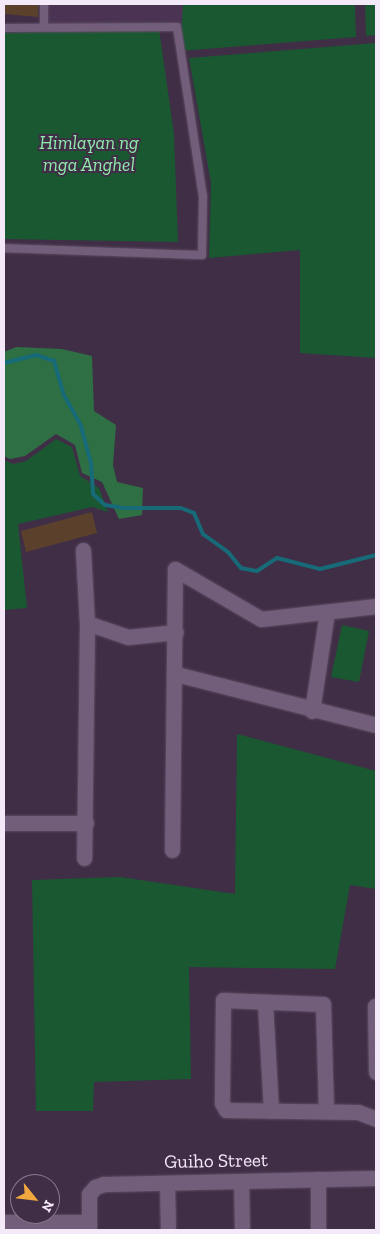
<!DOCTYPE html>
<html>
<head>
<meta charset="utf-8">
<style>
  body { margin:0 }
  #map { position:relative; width:380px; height:1234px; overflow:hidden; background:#402e47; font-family:"Zilla Slab",serif }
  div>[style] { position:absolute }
  .built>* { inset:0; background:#4b3453 }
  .green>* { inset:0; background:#195831 }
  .forest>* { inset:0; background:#2e6f44 }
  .stream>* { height:4px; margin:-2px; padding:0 2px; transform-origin:2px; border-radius:2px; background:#176a78 }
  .building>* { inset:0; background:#5b402c }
  .roads { filter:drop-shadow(0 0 1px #5c4d62) drop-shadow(0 0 1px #5c4d62) }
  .lane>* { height:8px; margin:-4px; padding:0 4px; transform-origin:4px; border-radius:4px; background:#725e7a }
  .street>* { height:15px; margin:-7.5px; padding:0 7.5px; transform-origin:7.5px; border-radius:7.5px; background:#725e7a }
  span { translate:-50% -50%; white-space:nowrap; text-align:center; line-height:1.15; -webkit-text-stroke:4px #402e47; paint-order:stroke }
  .park-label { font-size:19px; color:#8febaa; font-style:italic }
  .street-label { font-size:19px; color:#f4e9f9 }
  .frame { position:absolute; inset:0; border:5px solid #f4e9f9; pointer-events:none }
  .north { position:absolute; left:10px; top:1174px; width:50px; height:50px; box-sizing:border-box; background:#402e47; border:1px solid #88798e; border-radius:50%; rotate:119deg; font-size:14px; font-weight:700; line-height:20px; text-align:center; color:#f4e9f9 }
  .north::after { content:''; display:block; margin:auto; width:18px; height:22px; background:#efa73e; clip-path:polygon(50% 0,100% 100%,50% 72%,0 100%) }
</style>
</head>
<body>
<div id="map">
  <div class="built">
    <div style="clip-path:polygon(48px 4px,183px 4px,184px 26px,49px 27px)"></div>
  </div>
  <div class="green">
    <div style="clip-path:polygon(183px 4px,355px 4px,356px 37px,180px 51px)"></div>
    <div style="clip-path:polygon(365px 4px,376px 4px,376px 35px,366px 36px)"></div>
    <div style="clip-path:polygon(159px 29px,174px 134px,178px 242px,4px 239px,4px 33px)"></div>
    <div style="clip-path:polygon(376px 43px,376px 358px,300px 353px,300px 250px,209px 258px,211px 183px,189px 58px)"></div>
    <div style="clip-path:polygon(56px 439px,72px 447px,80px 476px,99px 488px,108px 512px,92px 507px,18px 524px,27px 608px,4px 610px,4px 460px,13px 464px,26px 461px)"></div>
    <div style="clip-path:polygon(342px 625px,369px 631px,359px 682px,331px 677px)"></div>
    <div style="clip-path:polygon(237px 734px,376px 771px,376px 889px,350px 885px,335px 969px,189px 967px,191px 1079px,94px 1082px,93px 1111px,36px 1111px,32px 880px,120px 877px,235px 894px)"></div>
  </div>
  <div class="forest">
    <div style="clip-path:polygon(16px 347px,62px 349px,92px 356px,94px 411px,116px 425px,113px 465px,117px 482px,143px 488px,142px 515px,119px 519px,102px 482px,82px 473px,75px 445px,56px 434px,25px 456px,10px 459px,4px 456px,4px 352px)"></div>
  </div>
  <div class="stream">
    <div style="left:4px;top:363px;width:33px;rotate:-14deg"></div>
    <div style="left:36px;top:355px;width:19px;rotate:18deg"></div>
    <div style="left:54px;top:361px;width:35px;rotate:74deg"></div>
    <div style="left:64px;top:395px;width:35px;rotate:61deg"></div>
    <div style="left:81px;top:426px;width:38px;rotate:75deg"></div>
    <div style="left:91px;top:463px;width:31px;rotate:86deg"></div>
    <div style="left:93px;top:494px;width:16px;rotate:43deg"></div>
    <div style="left:105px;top:505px;width:20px;rotate:9deg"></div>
    <div style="left:125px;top:508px;width:56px"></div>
    <div style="left:181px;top:508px;width:14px;rotate:21deg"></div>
    <div style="left:194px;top:513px;width:23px;rotate:67deg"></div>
    <div style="left:203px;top:534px;width:31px;rotate:36deg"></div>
    <div style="left:228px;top:552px;width:21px;rotate:51deg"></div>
    <div style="left:241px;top:568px;width:16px;rotate:11deg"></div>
    <div style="left:257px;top:571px;width:24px;rotate:-33deg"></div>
    <div style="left:277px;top:558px;width:44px;rotate:14.3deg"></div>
    <div style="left:320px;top:569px;width:58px;rotate:-14deg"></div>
  </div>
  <div class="building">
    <div style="clip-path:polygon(4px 4px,38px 4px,38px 17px,4px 14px)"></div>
    <div style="clip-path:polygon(92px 512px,97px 533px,26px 552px,21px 531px)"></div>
  </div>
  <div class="roads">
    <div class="lane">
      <div style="left:44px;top:4px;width:23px;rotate:90deg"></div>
      <div style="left:4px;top:28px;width:173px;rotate:-0.3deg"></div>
      <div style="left:177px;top:27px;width:172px;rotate:81.3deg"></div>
      <div style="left:203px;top:197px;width:58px;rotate:91deg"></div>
      <div style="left:202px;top:255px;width:198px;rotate:-178deg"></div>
    </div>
    <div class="street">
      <div style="left:83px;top:550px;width:73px;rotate:86.9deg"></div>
      <div style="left:87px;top:623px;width:235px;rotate:90.7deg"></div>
      <div style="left:175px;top:569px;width:99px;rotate:30.2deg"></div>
      <div style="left:261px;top:619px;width:116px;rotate:-6.4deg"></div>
      <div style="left:87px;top:623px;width:43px;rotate:18.9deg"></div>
      <div style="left:128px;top:637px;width:48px;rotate:-5.9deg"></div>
      <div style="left:176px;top:674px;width:206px;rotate:14.3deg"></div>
      <div style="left:312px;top:711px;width:100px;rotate:-81.4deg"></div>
      <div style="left:4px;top:823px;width:82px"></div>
      <div style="left:172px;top:850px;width:281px;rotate:-89.4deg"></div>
      <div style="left:265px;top:1003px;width:108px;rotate:86.8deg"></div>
      <div style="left:375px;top:1006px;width:66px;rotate:89.1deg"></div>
      <div style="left:326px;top:1111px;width:107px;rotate:-91.6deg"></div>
      <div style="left:323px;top:1004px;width:100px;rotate:-177.7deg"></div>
      <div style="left:223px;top:1000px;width:103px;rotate:90.6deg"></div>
      <div style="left:222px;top:1103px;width:8px;rotate:60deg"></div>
      <div style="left:226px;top:1110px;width:132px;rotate:0.9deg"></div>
      <div style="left:358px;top:1112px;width:19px;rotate:21deg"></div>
      <div style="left:318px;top:1179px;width:51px;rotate:90deg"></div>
      <div style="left:241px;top:1181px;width:49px;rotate:88.8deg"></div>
      <div style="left:167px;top:1183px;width:47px;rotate:88.8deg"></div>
      <div style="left:4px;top:1222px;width:84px"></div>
      <div style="left:89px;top:1230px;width:36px;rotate:-90deg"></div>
      <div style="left:89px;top:1194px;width:9px;rotate:-49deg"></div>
      <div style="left:95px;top:1187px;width:9px;rotate:-18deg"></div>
      <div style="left:104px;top:1184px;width:272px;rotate:-1.3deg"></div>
    </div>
  </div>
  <div class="park-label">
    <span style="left:89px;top:154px">Himlayan ng<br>mga Anghel</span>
  </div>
  <div class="street-label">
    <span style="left:216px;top:1161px;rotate:-1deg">Guiho Street</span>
  </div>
  <div class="frame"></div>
  <div class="north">N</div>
</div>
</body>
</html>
